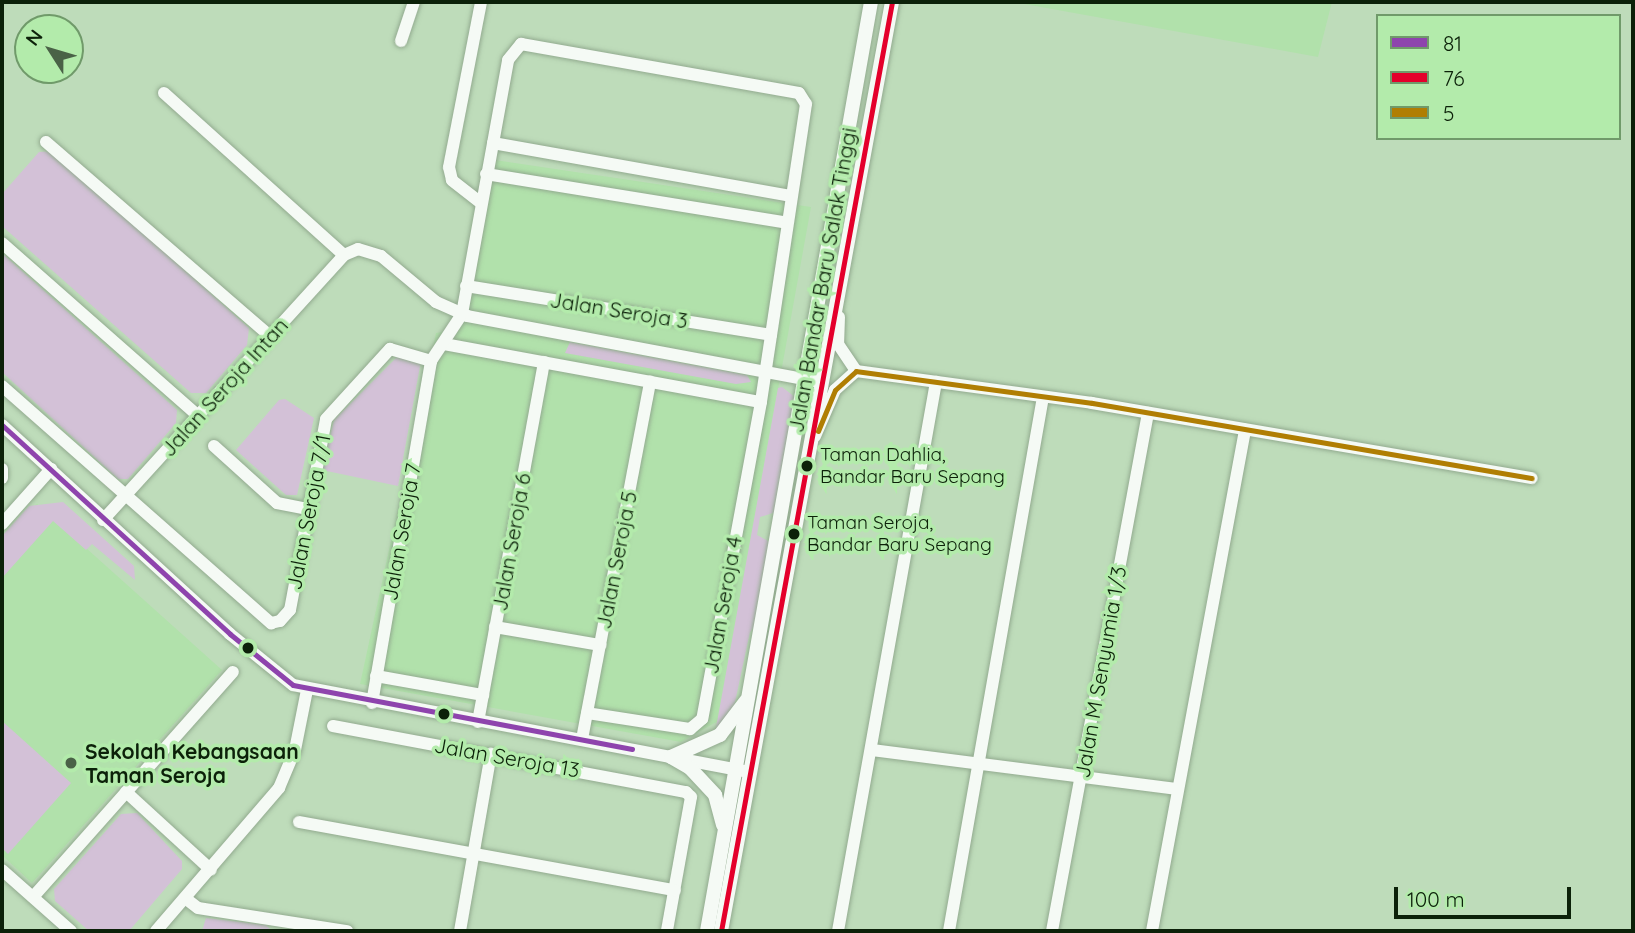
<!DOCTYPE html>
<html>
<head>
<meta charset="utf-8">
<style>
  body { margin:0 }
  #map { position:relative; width:1635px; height:933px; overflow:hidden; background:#bedcba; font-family:Quicksand,sans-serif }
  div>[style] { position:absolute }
  .built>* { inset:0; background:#b1e1ab }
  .green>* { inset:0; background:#d3c1d7 }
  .roads { filter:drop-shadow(0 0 2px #92aa8f) drop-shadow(0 0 2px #92aa8f) }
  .minor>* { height:12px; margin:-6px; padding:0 6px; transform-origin:6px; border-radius:6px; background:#f5faf5 }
  .major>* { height:14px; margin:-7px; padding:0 7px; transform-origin:7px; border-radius:7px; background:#f5faf5 }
  .bus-1>* { height:5px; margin:-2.5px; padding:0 2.5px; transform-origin:2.5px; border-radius:2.5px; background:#8e44ad }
  .bus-2>* { height:5px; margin:-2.5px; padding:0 2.5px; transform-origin:2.5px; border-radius:2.5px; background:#e4002b }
  .bus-3>* { height:5px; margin:-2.5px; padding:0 2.5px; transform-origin:2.5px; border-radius:2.5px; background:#b07e03 }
  .dots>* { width:19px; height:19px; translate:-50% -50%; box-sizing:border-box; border:4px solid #b3ebab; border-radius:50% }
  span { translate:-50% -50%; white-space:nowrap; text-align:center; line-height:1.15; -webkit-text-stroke:7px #b3ebab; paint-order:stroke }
  .bus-label { font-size:19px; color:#0c2109 }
  .left { translate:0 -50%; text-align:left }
  .street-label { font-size:21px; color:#0c2109 }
  .poi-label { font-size:21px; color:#0c2109; font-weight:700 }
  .frame { position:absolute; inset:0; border:4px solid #0c2109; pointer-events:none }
  .legend { position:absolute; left:1376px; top:14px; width:245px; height:126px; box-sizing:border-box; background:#b3ebab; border:2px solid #709a6a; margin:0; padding:9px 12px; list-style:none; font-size:21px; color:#0c2109 }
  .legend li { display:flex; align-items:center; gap:14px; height:35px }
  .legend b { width:35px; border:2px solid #709a6a }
  .north { position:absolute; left:14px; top:14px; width:70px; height:70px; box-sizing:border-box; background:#b3ebab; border:2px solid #709a6a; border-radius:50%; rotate:307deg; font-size:19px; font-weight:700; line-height:28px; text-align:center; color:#0c2109 }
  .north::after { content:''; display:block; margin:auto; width:24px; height:32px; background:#4a6247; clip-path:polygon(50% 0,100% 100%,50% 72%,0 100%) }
  .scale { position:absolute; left:1394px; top:887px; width:177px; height:32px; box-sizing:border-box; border:4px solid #0c2109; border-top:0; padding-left:9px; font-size:21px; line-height:24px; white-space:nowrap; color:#0c2109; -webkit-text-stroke:5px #b3ebab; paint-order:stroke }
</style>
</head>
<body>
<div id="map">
  <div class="built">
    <div style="clip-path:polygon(1013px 2px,1332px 2px,1318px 57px)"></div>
    <div style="clip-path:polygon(495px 160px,811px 207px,718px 721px,681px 742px,360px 684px,436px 333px,459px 329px)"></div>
    <div style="clip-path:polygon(37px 504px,222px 670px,32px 883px,2px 855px,2px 544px)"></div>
  </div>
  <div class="green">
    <div style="clip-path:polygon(52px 151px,249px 328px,247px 345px,206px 393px,191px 393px,2px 226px,2px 194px,39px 152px)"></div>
    <div style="clip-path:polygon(2px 253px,177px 410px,176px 423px,128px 479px,118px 479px,2px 372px)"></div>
    <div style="clip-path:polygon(570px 342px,747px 375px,751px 382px,736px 384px,565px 353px)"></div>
    <div style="clip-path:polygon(398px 356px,421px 361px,398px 486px,322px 470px,334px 420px)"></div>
    <div style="clip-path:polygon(782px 387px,795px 397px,776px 512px,760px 517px,757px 535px,770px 542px,756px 625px,750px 632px,734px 707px,715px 733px,778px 388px)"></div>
    <div style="clip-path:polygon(285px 399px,314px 418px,297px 495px,286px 495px,236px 450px,279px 400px)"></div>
    <div style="clip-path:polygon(63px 502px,134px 566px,135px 580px,92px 544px,86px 550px,53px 521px,2px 578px,2px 536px,29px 506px)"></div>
    <div style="clip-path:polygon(2px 721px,71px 783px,8px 854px,2px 848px)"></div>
    <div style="clip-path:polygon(137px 813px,182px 861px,182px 869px,129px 931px,89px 931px,55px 901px,54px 889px,121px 814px)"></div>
    <div style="clip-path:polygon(206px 918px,266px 925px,272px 931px,202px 931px)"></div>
  </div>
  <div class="roads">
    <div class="minor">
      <div style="left:401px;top:41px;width:41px;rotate:-71.6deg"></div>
      <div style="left:164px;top:93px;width:242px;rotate:42deg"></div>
      <div style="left:46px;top:142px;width:296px;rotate:40.9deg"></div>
      <div style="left:493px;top:143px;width:302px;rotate:10.1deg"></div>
      <div style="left:486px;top:174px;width:305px;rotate:9.2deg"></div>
      <div style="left:481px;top:203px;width:37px;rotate:-142deg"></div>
      <div style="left:452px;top:180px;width:13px;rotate:-103deg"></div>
      <div style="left:449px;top:167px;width:168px;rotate:-79deg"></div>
      <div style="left:2px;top:243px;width:261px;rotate:41.4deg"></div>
      <div style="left:466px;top:286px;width:309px;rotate:9.1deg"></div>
      <div style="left:839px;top:317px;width:27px;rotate:92deg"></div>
      <div style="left:838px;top:344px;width:32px;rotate:56deg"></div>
      <div style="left:444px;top:344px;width:322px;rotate:10.4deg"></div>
      <div style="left:2px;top:386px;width:359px;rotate:41.4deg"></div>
      <div style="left:271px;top:623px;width:9px;rotate:-13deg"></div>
      <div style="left:280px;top:621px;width:15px;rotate:-48deg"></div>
      <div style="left:290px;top:610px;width:194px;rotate:-79.3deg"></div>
      <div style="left:326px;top:419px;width:95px;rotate:-47.6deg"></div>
      <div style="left:390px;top:349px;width:43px;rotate:16.3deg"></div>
      <div style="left:2px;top:425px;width:309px;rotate:42.5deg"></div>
      <div style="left:230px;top:634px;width:81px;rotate:39deg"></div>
      <div style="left:293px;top:685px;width:459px;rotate:10.8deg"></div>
      <div style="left:815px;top:436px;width:50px;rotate:-66.5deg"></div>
      <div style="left:835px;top:390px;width:28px;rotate:-42deg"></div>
      <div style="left:856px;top:371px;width:238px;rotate:7.7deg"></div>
      <div style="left:1092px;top:403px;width:446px;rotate:9.7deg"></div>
      <div style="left:214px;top:446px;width:85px;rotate:42.1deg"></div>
      <div style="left:277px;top:503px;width:33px;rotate:11deg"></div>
      <div style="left:2px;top:469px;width:9px;rotate:90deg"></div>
      <div style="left:103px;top:520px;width:358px;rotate:-47.7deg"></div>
      <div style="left:344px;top:255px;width:15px;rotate:-23deg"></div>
      <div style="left:358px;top:249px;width:24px;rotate:17deg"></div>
      <div style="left:381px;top:256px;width:72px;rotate:39.9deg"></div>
      <div style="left:436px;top:302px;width:34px;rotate:24deg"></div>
      <div style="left:467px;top:316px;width:360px;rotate:10.6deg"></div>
      <div style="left:2px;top:524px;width:74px;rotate:-48.3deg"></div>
      <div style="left:495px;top:627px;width:107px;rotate:9.7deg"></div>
      <div style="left:376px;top:676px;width:109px;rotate:10.1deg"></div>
      <div style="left:372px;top:703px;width:347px;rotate:-80.2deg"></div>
      <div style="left:431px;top:361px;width:56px;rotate:-56.6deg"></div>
      <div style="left:462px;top:314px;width:258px;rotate:-79.7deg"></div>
      <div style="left:508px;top:60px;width:21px;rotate:-51deg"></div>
      <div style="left:521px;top:44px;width:282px;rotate:10deg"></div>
      <div style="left:799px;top:93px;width:13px;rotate:58deg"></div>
      <div style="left:806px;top:104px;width:301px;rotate:98.6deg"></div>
      <div style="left:761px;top:402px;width:322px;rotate:100.5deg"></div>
      <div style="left:702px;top:719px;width:16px;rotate:140deg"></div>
      <div style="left:690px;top:729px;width:104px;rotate:-171.2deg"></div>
      <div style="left:478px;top:722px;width:366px;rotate:-79.6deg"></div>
      <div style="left:333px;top:726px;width:359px;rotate:10.6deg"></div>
      <div style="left:686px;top:792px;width:7px;rotate:45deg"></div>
      <div style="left:691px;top:797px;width:136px;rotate:100.2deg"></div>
      <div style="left:582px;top:739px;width:364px;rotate:-79.2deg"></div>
      <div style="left:872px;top:750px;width:307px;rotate:7.3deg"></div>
      <div style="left:126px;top:792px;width:115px;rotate:42.5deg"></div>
      <div style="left:299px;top:822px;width:382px;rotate:10.3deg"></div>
      <div style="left:2px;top:870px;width:92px;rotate:41.5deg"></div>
      <div style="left:33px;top:897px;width:301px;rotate:-48.4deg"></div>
      <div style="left:185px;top:898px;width:16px;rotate:38deg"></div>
      <div style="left:198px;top:908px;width:151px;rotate:8.8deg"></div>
      <div style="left:156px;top:931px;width:189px;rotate:-49.3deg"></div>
      <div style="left:279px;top:788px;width:41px;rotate:-67.2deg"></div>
      <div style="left:295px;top:750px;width:61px;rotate:-78.7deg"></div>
      <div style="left:460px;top:931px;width:180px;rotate:-80.1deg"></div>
      <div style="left:838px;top:931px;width:558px;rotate:-79.88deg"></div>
      <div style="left:949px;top:931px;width:542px;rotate:-80.02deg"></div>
      <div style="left:1052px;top:931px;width:527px;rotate:-79.5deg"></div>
      <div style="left:1152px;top:931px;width:510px;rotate:-79.48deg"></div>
    </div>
    <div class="major">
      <div style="left:671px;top:757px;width:22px;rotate:30deg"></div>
      <div style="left:690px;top:768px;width:37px;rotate:47deg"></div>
      <div style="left:715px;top:795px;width:31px;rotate:75deg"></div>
      <div style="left:671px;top:757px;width:54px;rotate:-24.2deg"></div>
      <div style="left:720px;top:735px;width:43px;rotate:-52.6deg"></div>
      <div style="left:707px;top:931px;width:943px;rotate:-79.99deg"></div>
      <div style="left:721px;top:931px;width:945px;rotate:-79.57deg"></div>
    </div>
  </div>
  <div class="bus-1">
    <div style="left:2px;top:425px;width:309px;rotate:42.5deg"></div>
    <div style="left:230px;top:634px;width:81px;rotate:39deg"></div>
    <div style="left:293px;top:685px;width:345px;rotate:10.7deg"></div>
  </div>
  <div class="bus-2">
    <div style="left:721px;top:931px;width:945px;rotate:-79.57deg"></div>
  </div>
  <div class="bus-3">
    <div style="left:818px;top:431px;width:44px;rotate:-67.5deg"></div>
    <div style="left:835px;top:390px;width:28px;rotate:-42deg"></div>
    <div style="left:856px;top:371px;width:238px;rotate:7.7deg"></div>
    <div style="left:1092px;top:403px;width:446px;rotate:9.7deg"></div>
  </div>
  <div class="dots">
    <div style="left:807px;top:466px;background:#0c2109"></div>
    <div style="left:794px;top:534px;background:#0c2109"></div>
    <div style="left:248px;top:648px;background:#0c2109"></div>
    <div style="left:444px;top:714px;background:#0c2109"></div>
    <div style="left:71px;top:763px;background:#4a6247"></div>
  </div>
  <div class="bus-label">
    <span class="left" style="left:820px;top:466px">Taman Dahlia,<br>Bandar Baru Sepang</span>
    <span class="left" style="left:807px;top:534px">Taman Seroja,<br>Bandar Baru Sepang</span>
  </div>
  <div class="street-label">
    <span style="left:822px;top:280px;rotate:-80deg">Jalan Bandar Baru Salak Tinggi</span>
    <span style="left:619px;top:310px;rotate:9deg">Jalan Seroja 3</span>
    <span style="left:224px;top:387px;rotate:-48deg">Jalan Seroja Intan</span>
    <span style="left:308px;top:512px;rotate:-79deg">Jalan Seroja 7/1</span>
    <span style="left:401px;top:532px;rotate:-80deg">Jalan Seroja 7</span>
    <span style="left:511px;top:542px;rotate:-80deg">Jalan Seroja 6</span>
    <span style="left:616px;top:560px;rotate:-79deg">Jalan Seroja 5</span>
    <span style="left:722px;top:605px;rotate:-80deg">Jalan Seroja 4</span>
    <span style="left:1100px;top:672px;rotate:-80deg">Jalan M Senyumia 1/3</span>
    <span style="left:507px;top:757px;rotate:10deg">Jalan Seroja 13</span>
  </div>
  <div class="poi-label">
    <span class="left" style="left:85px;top:763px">Sekolah Kebangsaan<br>Taman Seroja</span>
  </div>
  <div class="frame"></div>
  <ul class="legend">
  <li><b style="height:9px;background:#8e44ad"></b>81</li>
  <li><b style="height:9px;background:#e4002b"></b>76</li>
  <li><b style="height:9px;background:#b07e03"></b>5</li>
  </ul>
  <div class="north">N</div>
  <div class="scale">100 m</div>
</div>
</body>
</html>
